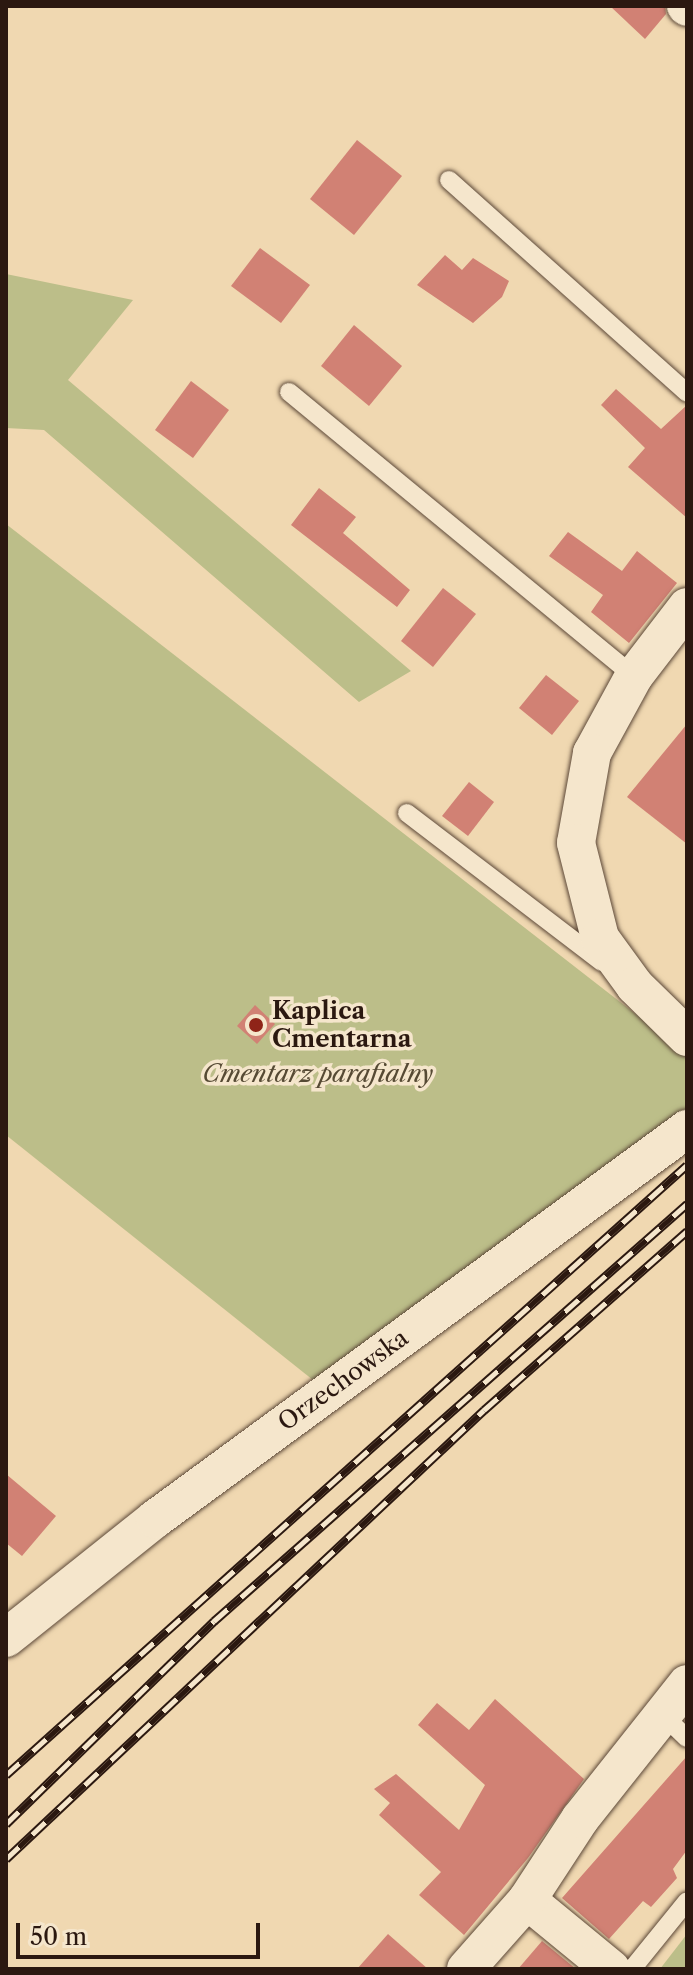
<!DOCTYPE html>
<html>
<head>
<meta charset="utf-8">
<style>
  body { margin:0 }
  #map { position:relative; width:693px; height:1975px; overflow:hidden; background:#f0d8b1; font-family:"Libre Caslon Text",serif }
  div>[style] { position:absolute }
  .green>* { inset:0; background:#bcbe89 }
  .building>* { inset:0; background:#d18174 }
  .roads { filter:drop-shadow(0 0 2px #5c4838) drop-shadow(0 0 2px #5c4838) }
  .lane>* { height:18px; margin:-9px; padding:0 9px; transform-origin:9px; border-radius:9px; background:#f5e6cc }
  .street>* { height:38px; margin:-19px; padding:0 19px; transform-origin:19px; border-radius:19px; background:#f5e6cc }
  .rail>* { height:9px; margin-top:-4.5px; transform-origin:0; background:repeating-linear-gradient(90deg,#f5e6cc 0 18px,#2b1810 0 36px); box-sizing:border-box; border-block:2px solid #2b1810 }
  .dots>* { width:22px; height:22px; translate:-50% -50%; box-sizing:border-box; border:4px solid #f5e6cc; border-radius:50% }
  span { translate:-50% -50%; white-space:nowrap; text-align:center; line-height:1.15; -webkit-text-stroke:7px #f5e6cc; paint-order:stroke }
  .poi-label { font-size:24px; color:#2b1810; font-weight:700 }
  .left { translate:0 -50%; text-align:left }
  .park-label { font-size:24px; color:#564a34; font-style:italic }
  .street-label { font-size:24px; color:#2b1810 }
  .frame { position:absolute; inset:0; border:8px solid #2b1810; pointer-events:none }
  .scale { position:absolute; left:16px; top:1923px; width:244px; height:36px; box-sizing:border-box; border:4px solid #2b1810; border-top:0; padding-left:10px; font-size:24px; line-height:28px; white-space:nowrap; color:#2b1810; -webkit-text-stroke:6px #f5e6cc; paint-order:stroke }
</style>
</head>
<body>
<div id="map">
  <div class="green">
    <div style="clip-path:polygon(6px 274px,133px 300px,68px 380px,411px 671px,359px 702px,44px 430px,6px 428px)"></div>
    <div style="clip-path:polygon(6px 524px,687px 1054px,687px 1115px,313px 1380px,6px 1135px)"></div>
    <div style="clip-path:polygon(687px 1934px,687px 1969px,660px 1969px)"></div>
  </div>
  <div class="building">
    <div style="clip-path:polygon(610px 6px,665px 6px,666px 14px,645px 39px)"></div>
    <div style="clip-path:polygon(357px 140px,402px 176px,354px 235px,310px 199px)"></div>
    <div style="clip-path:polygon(260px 248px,310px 285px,281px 323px,231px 286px)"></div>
    <div style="clip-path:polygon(445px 255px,462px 270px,473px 258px,509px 281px,502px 297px,473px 323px,417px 285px)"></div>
    <div style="clip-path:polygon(354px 325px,402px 366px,369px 406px,321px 366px)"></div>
    <div style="clip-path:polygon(191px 381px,229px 410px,193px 458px,155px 430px)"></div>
    <div style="clip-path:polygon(616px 389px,661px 429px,687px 405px,687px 518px,628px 467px,645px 448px,601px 405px)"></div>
    <div style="clip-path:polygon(319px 488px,356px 517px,343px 533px,410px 590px,397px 607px,291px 525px)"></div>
    <div style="clip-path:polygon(568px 532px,622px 571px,637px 551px,677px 583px,629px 643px,591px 612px,603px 595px,549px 556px)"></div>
    <div style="clip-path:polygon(443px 588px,476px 614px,433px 667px,401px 641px)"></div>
    <div style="clip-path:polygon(546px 675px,579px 701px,552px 735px,519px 708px)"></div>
    <div style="clip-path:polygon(687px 724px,687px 844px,627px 797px)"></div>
    <div style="clip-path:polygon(469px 782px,494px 802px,468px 836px,442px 816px)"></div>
    <div style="clip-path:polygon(255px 1005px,275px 1024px,257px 1044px,237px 1026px)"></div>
    <div style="clip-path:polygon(6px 1474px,56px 1516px,22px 1556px,6px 1543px)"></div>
    <div style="clip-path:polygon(495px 1699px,584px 1779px,528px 1858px,464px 1935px,419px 1895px,441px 1872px,379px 1815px,390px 1803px,374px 1789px,396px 1774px,459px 1830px,485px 1785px,418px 1725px,437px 1703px,469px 1730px)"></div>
    <div style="clip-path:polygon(687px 1756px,687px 1850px,673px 1869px,677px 1878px,651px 1907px,643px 1901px,609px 1939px,562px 1898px)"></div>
    <div style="clip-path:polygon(388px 1934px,428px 1969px,357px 1969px)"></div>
    <div style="clip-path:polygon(542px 1941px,576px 1969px,518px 1969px)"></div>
  </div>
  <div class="roads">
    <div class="lane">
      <div style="left:449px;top:180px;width:319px;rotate:41.8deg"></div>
      <div style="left:289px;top:392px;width:447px;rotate:39.5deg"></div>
      <div style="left:407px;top:813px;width:245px;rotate:37.4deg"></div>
      <div style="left:663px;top:1715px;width:33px;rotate:44deg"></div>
      <div style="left:632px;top:1969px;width:87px;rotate:-51deg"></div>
    </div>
    <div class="street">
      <div style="left:686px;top:6px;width:1px;rotate:45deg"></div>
      <div style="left:687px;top:607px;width:87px;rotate:127.5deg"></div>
      <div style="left:634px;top:676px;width:88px;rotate:118.6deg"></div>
      <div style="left:592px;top:753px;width:91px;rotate:100.1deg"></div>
      <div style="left:576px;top:843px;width:98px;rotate:75.8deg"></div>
      <div style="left:600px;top:938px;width:59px;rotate:53.9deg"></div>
      <div style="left:635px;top:986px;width:73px;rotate:44.4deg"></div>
      <div style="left:6px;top:1638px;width:191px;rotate:-38.6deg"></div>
      <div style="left:155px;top:1519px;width:660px;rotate:-36.24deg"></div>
      <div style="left:527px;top:1900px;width:109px;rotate:39.4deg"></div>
      <div style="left:466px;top:1969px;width:92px;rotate:-48.5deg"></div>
      <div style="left:527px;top:1900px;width:97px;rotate:-56.8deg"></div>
      <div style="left:580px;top:1819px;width:172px;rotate:-51.6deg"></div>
    </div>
  </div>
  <div class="rail">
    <div style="left:6px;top:1775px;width:914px;rotate:-41.85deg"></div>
    <div style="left:6px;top:1824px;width:291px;rotate:-44.3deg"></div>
    <div style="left:214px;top:1621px;width:631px;rotate:-41.4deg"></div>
    <div style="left:6px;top:1859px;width:656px;rotate:-43.21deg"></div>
    <div style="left:484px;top:1410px;width:271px;rotate:-41.4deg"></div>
  </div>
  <div class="dots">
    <div style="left:256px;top:1025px;background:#8f2418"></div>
  </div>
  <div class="poi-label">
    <span class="left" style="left:272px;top:1025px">Kaplica<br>Cmentarna</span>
  </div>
  <div class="park-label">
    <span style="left:318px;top:1074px">Cmentarz parafialny</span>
  </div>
  <div class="street-label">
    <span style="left:343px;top:1380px;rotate:-36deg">Orzechowska</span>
  </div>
  <div class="frame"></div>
  <div class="scale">50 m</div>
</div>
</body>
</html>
